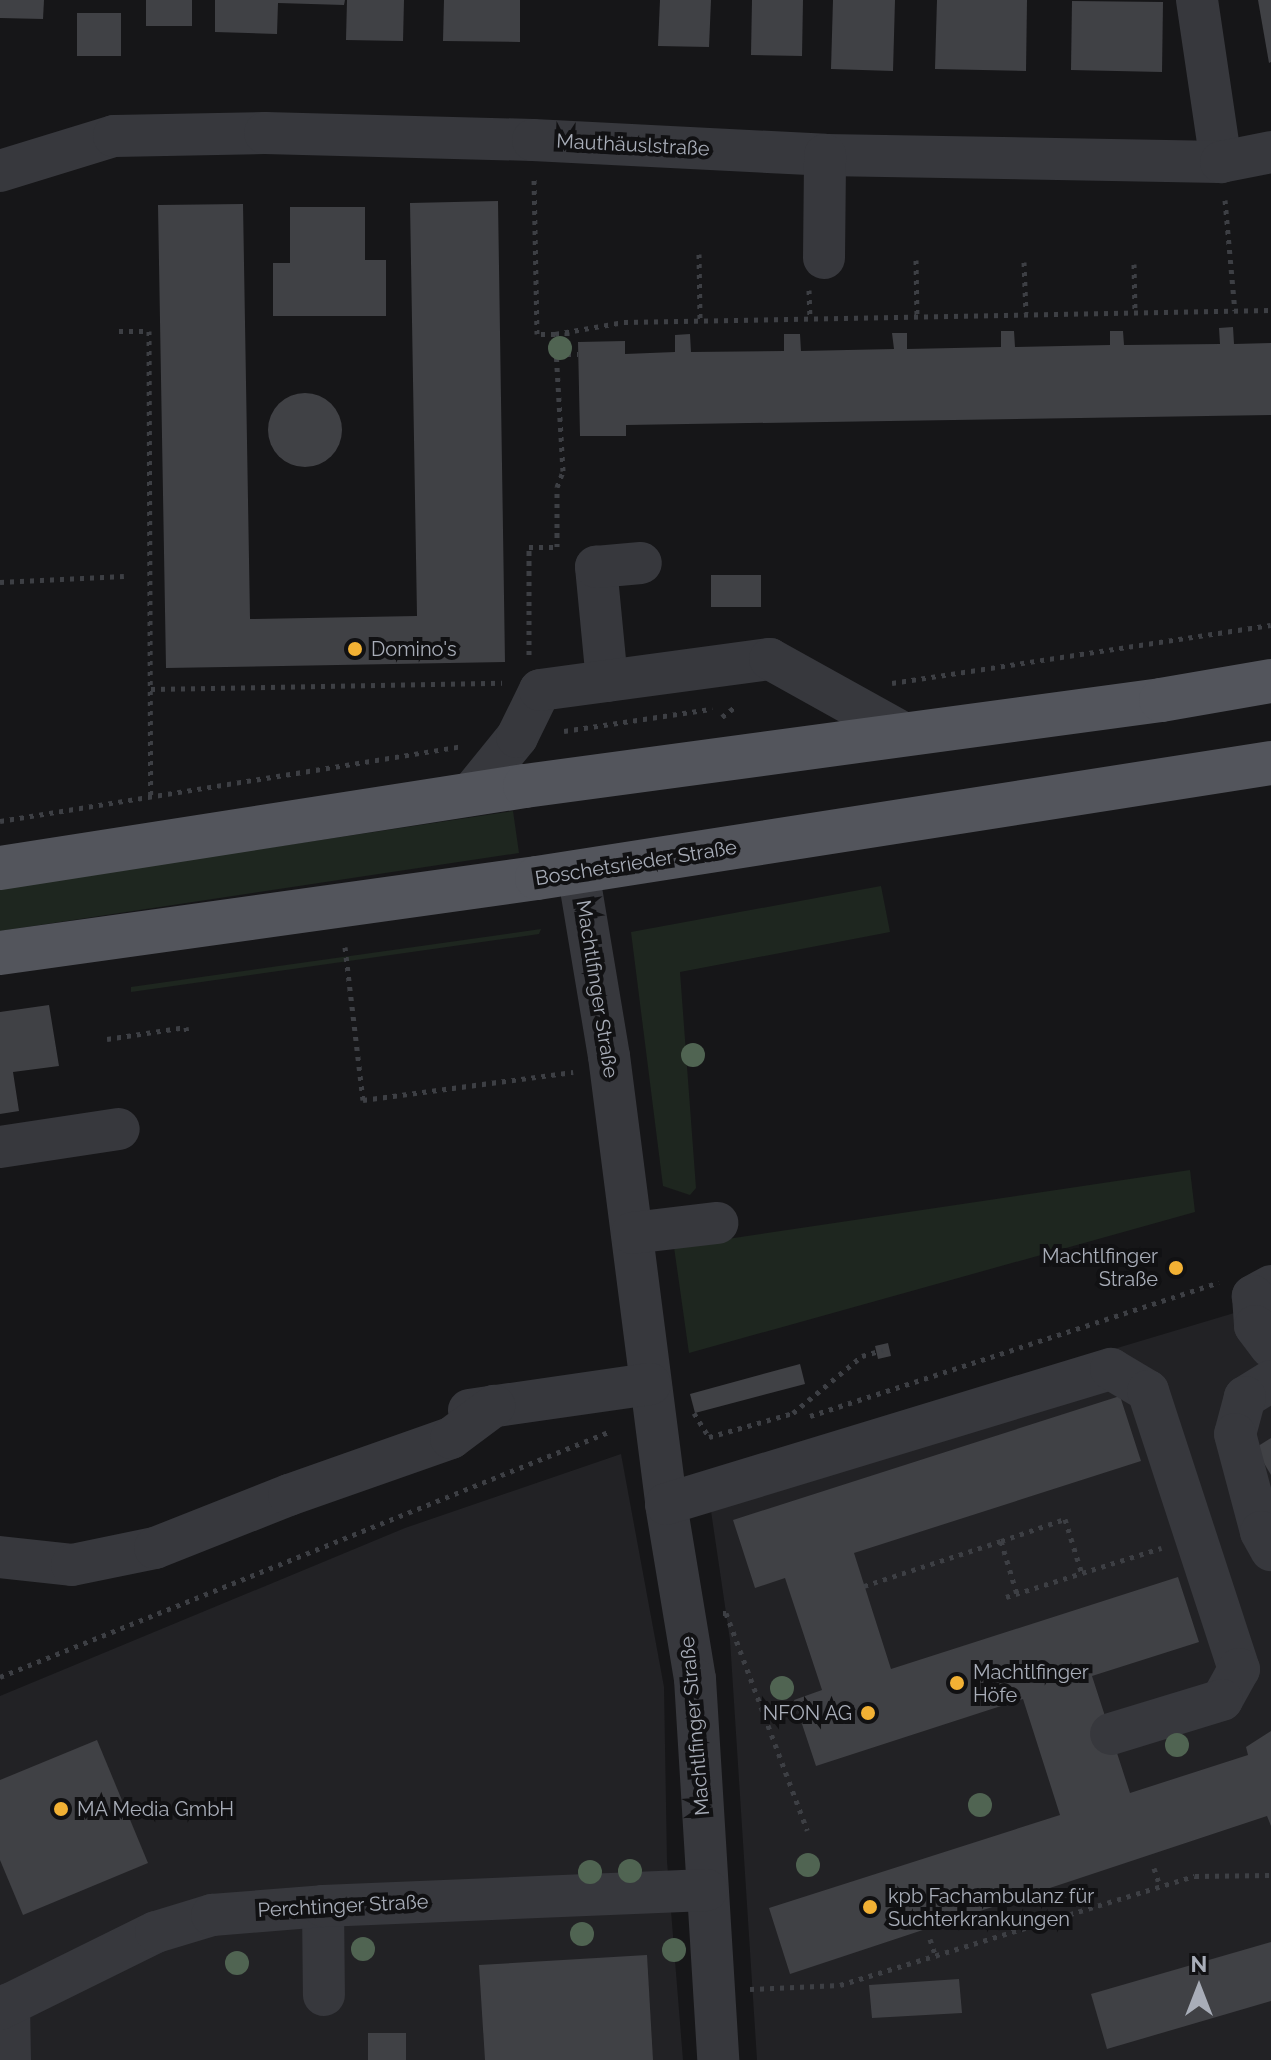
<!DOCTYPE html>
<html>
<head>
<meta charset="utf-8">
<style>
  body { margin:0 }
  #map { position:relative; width:1271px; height:2060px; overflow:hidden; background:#161618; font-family:Raleway,sans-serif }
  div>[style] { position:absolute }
  .built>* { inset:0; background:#222225 }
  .green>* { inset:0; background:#1e261f }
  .building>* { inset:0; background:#404145 }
  .round { border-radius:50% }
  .path>* { height:5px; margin-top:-2.5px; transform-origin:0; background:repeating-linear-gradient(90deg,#3d3f44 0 4px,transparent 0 10px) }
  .minor>* { height:42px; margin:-21px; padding:0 21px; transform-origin:21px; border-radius:21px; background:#37383d }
  .major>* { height:44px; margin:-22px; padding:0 22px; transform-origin:22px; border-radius:22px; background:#53555c }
  .trees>* { width:24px; height:24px; margin:-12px; border-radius:50%; background:#506452 }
  .dots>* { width:22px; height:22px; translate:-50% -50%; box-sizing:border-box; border:4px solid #111113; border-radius:50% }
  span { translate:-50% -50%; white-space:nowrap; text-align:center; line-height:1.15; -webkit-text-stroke:8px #111113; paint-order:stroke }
  .street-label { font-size:20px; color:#a8adb8 }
  .poi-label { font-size:20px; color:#a8adb8 }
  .left { translate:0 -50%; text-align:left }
  .right { translate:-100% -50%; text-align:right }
  .north { position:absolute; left:1159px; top:1948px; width:80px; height:80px; -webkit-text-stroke:6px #111113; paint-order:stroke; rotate:0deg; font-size:22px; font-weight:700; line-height:32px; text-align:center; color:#a8adb8 }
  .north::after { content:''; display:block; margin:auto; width:28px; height:36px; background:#a8adb8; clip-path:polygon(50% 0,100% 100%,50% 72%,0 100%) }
</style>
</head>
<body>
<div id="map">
  <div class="built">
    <div style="clip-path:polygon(1271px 1302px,1271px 2060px,757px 2060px,730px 1640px,706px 1477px,973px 1391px)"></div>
    <div style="clip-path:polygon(621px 1454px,664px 1687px,667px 1861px,683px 2060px,0 2060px,0 1696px,405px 1528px)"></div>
  </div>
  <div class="green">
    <div style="clip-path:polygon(513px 811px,519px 853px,0 931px,0 888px)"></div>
    <div style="clip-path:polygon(881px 886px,890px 932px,680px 972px,696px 1188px,690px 1195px,663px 1186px,631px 932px)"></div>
    <div style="clip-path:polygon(541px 929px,539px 934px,131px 992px,131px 987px)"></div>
    <div style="clip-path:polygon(1190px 1170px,1195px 1212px,689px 1353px,674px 1247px)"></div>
  </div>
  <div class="building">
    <div style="clip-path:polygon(0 0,44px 0,43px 19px,0 18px)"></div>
    <div style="clip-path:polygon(146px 0,192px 0,192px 26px,146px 26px)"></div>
    <div style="clip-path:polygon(215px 0,345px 0,344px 5px,278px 3px,277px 34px,215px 32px)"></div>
    <div style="clip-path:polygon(347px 0,404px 0,403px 41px,346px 40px)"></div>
    <div style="clip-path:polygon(444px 0,520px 0,520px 42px,443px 41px)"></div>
    <div style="clip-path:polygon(660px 0,711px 0,709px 47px,658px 46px)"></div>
    <div style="clip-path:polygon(752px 0,803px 0,802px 56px,751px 55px)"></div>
    <div style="clip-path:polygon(833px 0,895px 0,893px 71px,831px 69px)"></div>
    <div style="clip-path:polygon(937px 0,1027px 0,1026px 71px,935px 69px)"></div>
    <div style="clip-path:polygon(1258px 0,1271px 0,1271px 62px,1269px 63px)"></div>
    <div style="clip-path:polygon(1072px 1px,1163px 2px,1162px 72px,1071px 70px)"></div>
    <div style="clip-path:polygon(77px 13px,121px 13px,121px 56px,77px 56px)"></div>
    <div style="clip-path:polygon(498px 201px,505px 662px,166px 668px,158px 205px,243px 204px,250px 619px,417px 616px,410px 203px)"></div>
    <div style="clip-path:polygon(290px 207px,365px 207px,365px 260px,386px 260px,386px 316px,273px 316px,273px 263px,290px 263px)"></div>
    <div style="clip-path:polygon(1233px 327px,1234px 344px,1271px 343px,1271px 415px,626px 425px,626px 436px,580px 436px,578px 342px,625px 341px,625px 354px,675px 352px,675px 335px,690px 334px,691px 352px,784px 351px,784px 334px,800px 334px,801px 351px,894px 349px,892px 333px,907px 333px,907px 349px,1001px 347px,1001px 331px,1014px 331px,1015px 347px,1110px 345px,1110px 331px,1123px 331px,1124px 345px,1220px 344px,1219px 328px)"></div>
    <div class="round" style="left:268px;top:393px;width:74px;height:74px"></div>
    <div style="clip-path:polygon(711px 575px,761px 575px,761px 607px,711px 607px)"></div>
    <div style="clip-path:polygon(49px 1005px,59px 1066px,13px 1072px,19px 1111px,0 1114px,0 1012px)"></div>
    <div style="clip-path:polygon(888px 1343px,891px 1356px,878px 1359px,875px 1346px)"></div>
    <div style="clip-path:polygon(800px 1364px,805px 1384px,695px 1413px,690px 1394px)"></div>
    <div style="clip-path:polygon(1120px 1396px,1141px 1461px,854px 1553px,891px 1669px,1178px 1577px,1199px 1642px,1092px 1676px,1130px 1793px,1248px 1755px,1246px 1747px,1271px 1731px,1271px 1826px,1267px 1816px,790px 1974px,769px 1908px,1060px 1815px,1023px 1699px,816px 1766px,794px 1700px,822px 1690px,785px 1578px,755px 1588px,733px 1520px)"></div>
    <div style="clip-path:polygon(1271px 1438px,1271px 1475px,1255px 1448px)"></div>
    <div style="clip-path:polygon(97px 1740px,148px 1863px,23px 1915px,0 1860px,0 1780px)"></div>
    <div style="clip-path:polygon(1271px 1942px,1271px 2001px,1107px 2049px,1091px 1994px)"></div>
    <div style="clip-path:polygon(647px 1955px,653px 2060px,485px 2060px,479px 1965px)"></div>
    <div style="clip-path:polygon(959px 1979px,962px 2013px,872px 2018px,869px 1985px)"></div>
    <div style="clip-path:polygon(368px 2033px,406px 2033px,406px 2060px,368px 2060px)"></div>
  </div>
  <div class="path">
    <div style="left:1225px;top:200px;width:111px;rotate:84.9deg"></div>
    <div style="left:699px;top:254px;width:66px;rotate:89.1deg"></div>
    <div style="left:916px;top:260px;width:55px;rotate:89deg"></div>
    <div style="left:1024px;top:262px;width:51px;rotate:87.8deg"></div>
    <div style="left:1134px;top:264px;width:48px;rotate:88.8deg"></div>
    <div style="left:809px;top:290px;width:27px;rotate:88deg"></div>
    <div style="left:119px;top:331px;width:30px"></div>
    <div style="left:149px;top:331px;width:465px;rotate:89.8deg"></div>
    <div style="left:567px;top:332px;width:22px;rotate:90deg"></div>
    <div style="left:567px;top:354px;width:11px"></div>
    <div style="left:555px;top:334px;width:70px;rotate:-9.9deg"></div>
    <div style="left:624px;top:322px;width:647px;rotate:-1.06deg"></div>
    <div style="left:0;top:582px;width:124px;rotate:-2.8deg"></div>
    <div style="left:529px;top:655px;width:108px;rotate:-90deg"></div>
    <div style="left:529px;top:547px;width:28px"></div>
    <div style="left:557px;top:547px;width:60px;rotate:-90deg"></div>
    <div style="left:557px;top:487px;width:17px;rotate:-69deg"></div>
    <div style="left:563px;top:471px;width:137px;rotate:-93.3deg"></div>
    <div style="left:555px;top:334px;width:18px;rotate:180deg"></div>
    <div style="left:537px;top:334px;width:157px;rotate:-91.1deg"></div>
    <div style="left:892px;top:683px;width:383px;rotate:-8.7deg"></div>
    <div style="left:151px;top:689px;width:351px;rotate:-1deg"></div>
    <div style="left:722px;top:717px;width:18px;rotate:-38deg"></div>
    <div style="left:564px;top:731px;width:150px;rotate:-8.5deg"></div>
    <div style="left:0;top:821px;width:465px;rotate:-9.2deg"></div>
    <div style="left:345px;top:947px;width:154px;rotate:83.3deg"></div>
    <div style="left:363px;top:1100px;width:212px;rotate:-7.6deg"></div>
    <div style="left:107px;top:1039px;width:80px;rotate:-8.6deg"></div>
    <div style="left:186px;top:1027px;width:6px;rotate:81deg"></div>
    <div style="left:694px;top:1413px;width:28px;rotate:58deg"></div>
    <div style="left:709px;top:1437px;width:87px;rotate:-15.9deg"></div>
    <div style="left:793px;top:1413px;width:89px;rotate:-39.6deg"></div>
    <div style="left:862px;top:1356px;width:22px;rotate:-16deg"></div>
    <div style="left:810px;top:1416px;width:430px;rotate:-18.1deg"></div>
    <div style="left:1001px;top:1541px;width:68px;rotate:-19deg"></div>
    <div style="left:1065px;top:1519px;width:58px;rotate:72.8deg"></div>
    <div style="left:864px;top:1586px;width:144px;rotate:-18.2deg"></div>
    <div style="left:1001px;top:1541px;width:55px;rotate:73.2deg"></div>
    <div style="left:1006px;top:1597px;width:163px;rotate:-17.5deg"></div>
    <div style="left:723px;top:1613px;width:3px"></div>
    <div style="left:726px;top:1613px;width:232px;rotate:69.5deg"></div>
    <div style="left:0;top:1677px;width:659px;rotate:-21.93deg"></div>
    <div style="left:1154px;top:1868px;width:19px;rotate:72deg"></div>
    <div style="left:930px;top:1939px;width:20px;rotate:72deg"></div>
    <div style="left:750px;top:1989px;width:90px;rotate:-2.5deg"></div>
    <div style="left:840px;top:1985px;width:371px;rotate:-17.1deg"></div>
    <div style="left:1195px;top:1876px;width:76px;rotate:-0.8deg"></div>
  </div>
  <div class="minor">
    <div style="left:1197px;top:0;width:164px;rotate:81.6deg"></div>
    <div style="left:0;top:171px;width:119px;rotate:-17.1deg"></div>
    <div style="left:114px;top:136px;width:151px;rotate:-1.1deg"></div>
    <div style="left:265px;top:133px;width:268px;rotate:1.5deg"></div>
    <div style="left:533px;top:140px;width:292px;rotate:2.9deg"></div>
    <div style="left:825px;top:155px;width:396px;rotate:1deg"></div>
    <div style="left:1221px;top:162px;width:51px;rotate:-11.3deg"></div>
    <div style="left:824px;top:258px;width:103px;rotate:-89.4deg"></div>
    <div style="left:607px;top:681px;width:115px;rotate:-95.5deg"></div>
    <div style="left:596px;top:567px;width:45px;rotate:-5.1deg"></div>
    <div style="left:470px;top:795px;width:75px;rotate:-51deg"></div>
    <div style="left:517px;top:737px;width:52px;rotate:-63.9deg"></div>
    <div style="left:540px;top:690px;width:232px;rotate:-7.7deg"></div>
    <div style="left:770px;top:659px;width:152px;rotate:29.1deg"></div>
    <div style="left:578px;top:871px;width:188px;rotate:80.5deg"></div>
    <div style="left:609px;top:1056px;width:452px;rotate:82.7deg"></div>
    <div style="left:666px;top:1504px;width:177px;rotate:80.6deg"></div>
    <div style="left:695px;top:1679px;width:382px;rotate:86.5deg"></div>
    <div style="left:0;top:1147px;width:120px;rotate:-8.6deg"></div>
    <div style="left:632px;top:1233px;width:86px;rotate:-6.7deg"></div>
    <div style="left:1271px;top:1286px;width:21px;rotate:151deg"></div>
    <div style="left:1253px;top:1296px;width:30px;rotate:86deg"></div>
    <div style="left:1255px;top:1326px;width:26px;rotate:53deg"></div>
    <div style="left:1271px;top:1381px;width:31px;rotate:148deg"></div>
    <div style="left:1245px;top:1397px;width:38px;rotate:105deg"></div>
    <div style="left:1235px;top:1434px;width:101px;rotate:75.1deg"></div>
    <div style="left:1261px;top:1532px;width:21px;rotate:61deg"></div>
    <div style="left:469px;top:1410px;width:183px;rotate:-8.2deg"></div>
    <div style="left:666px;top:1504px;width:465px;rotate:-16.9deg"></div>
    <div style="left:1111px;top:1369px;width:43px;rotate:30.7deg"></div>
    <div style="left:1148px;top:1391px;width:293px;rotate:71.9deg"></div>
    <div style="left:1239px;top:1669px;width:35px;rotate:119deg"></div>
    <div style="left:1222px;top:1700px;width:116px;rotate:163deg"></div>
    <div style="left:0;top:1557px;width:72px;rotate:6.3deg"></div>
    <div style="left:72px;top:1565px;width:85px;rotate:-11.6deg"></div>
    <div style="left:155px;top:1548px;width:144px;rotate:-21.6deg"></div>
    <div style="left:289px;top:1495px;width:172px;rotate:-19.4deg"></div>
    <div style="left:451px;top:1438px;width:54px;rotate:-36.7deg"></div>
    <div style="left:323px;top:1906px;width:89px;rotate:89.4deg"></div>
    <div style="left:9px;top:2004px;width:56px;rotate:89deg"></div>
    <div style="left:0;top:2009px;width:174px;rotate:-26.3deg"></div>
    <div style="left:156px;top:1932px;width:59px;rotate:-16.9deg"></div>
    <div style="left:212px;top:1915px;width:111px;rotate:-4.6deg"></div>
    <div style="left:323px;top:1906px;width:384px;rotate:-2.4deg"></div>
  </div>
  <div class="major">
    <div style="left:0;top:868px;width:531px;rotate:-8.88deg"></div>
    <div style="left:525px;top:786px;width:642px;rotate:-7.7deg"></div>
    <div style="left:1161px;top:700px;width:112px;rotate:-9.8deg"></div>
    <div style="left:0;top:953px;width:542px;rotate:-7.95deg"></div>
    <div style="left:537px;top:878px;width:743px;rotate:-8.9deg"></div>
  </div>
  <div class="trees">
    <div style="left:560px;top:348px"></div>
    <div style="left:693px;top:1055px"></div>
    <div style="left:782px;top:1688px"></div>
    <div style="left:1177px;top:1745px"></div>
    <div style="left:980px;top:1805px"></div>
    <div style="left:808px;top:1865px"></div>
    <div style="left:630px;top:1871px"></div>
    <div style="left:590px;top:1872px"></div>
    <div style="left:582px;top:1934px"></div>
    <div style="left:363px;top:1949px"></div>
    <div style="left:674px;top:1950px"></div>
    <div style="left:237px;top:1963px"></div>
  </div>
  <div class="dots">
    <div style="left:355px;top:649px;background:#f2b134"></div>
    <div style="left:1176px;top:1268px;background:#f2b134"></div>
    <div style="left:957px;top:1683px;background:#f2b134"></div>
    <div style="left:868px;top:1713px;background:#f2b134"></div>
    <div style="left:61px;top:1809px;background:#f2b134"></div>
    <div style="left:870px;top:1907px;background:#f2b134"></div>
  </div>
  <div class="street-label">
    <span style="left:633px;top:145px;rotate:3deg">Mauthäuslstraße</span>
    <span style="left:636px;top:863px;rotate:-9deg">Boschetsrieder Straße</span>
    <span style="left:597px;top:989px;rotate:81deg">Machtlfinger Straße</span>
    <span style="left:695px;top:1726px;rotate:-95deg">Machtlfinger Straße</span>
    <span style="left:343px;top:1906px;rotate:-3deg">Perchtinger Straße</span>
  </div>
  <div class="poi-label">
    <span class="left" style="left:371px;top:649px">Domino's</span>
    <span class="right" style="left:1158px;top:1268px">Machtlfinger<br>Straße</span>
    <span class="left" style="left:973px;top:1684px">Machtlfinger<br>Höfe</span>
    <span class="right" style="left:852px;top:1713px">NFON AG</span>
    <span class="left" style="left:77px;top:1809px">MA Media GmbH</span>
    <span class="left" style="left:888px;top:1908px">kpb Fachambulanz für<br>Suchterkrankungen</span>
  </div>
  <div class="north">N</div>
</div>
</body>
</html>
